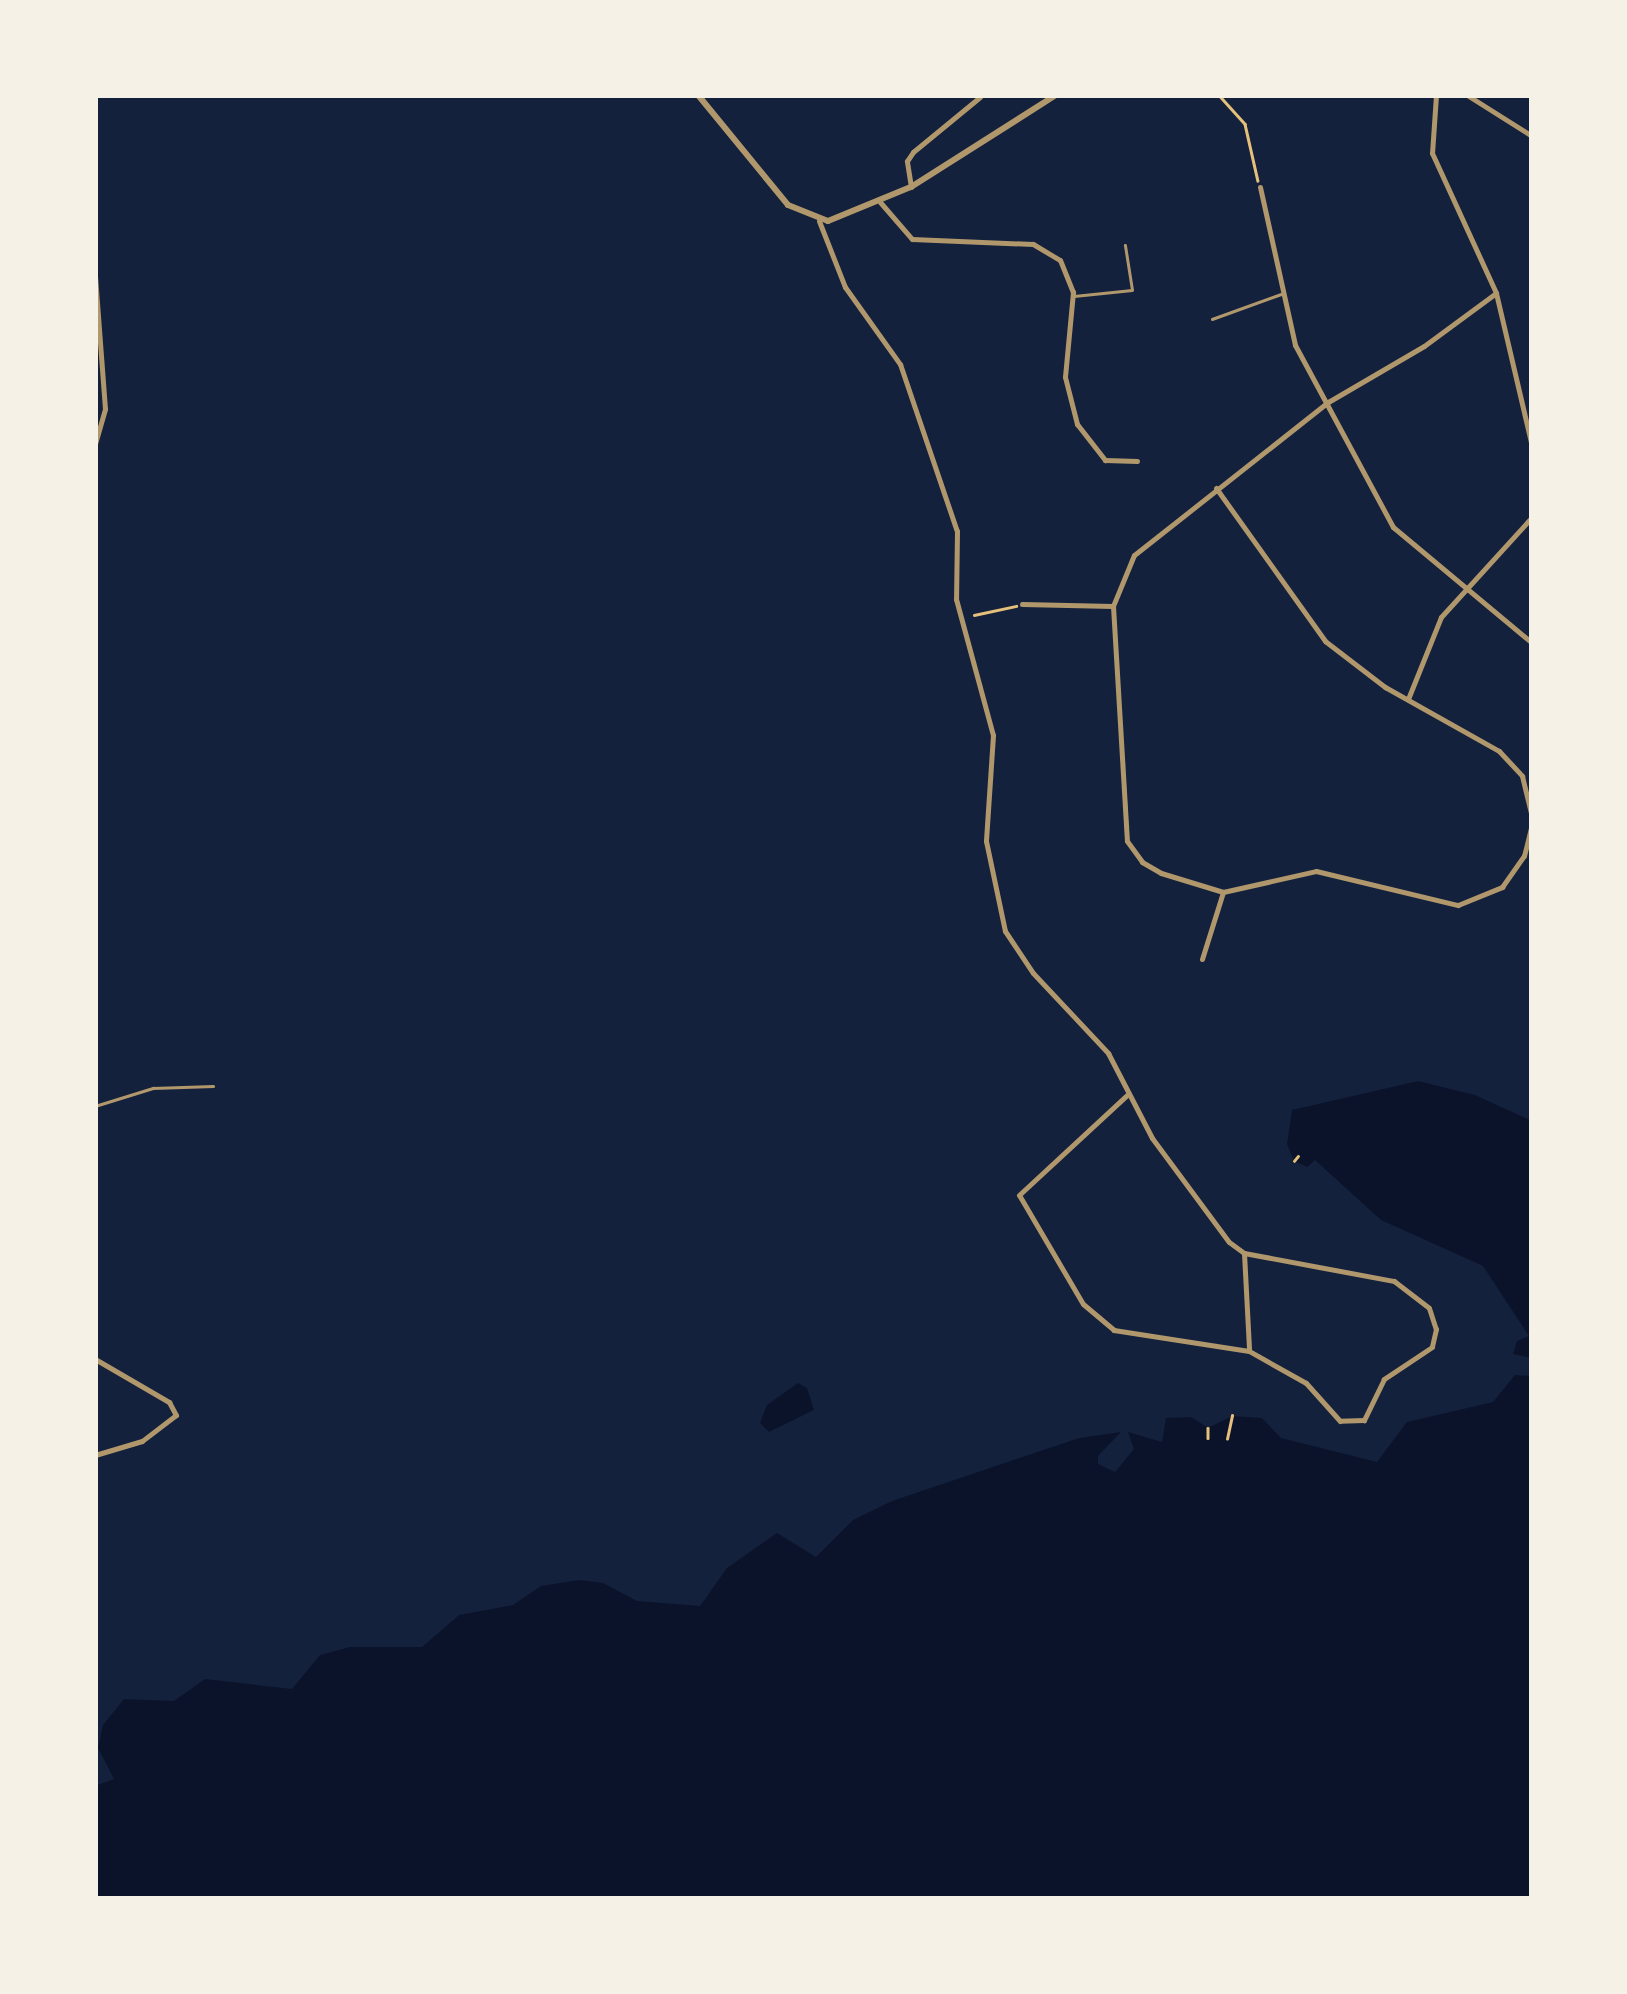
<!DOCTYPE html>
<html>
<head>
<meta charset="utf-8">
<style>
  body { margin:0 }
  #map { position:relative; width:1627px; height:1994px; overflow:hidden; background:#14213d; font-family:Jost,sans-serif }
  div>[style] { position:absolute }
  .water>* { inset:0; background:#0b132b }
  .path>* { height:2.5px; margin:-1.25px; padding:0 1.25px; transform-origin:1.25px; border-radius:1.25px; background:#e5c07b }
  .service>* { height:2.5px; margin:-1.25px; padding:0 1.25px; transform-origin:1.25px; border-radius:1.25px; background:#b1986c }
  .minor>* { height:5px; margin:-2.5px; padding:0 2.5px; transform-origin:2.5px; border-radius:2.5px; background:#b1986c }
  .tertiary>* { height:6px; margin:-3px; padding:0 3px; transform-origin:3px; border-radius:3px; background:#b1986c }
  span { translate:-50% -50%; white-space:nowrap; text-align:center; line-height:1.15; -webkit-text-stroke:8px #f6f1e7; paint-order:stroke }
  .frame { position:absolute; inset:0; border:98px solid #f6f1e7; pointer-events:none }
</style>
</head>
<body>
<div id="map">
  <div class="water">
    <div style="clip-path:polygon(1418px 1081px,1475px 1095px,1532px 1121px,1532px 1358px,1513px 1354px,1517px 1341px,1529px 1336px,1483px 1266px,1381px 1220px,1315px 1160px,1307px 1167px,1294px 1161px,1287px 1144px,1292px 1110px)"></div>
    <div style="clip-path:polygon(1515px 1375px,1532px 1376px,1532px 1899px,95px 1899px,95px 1786px,114px 1779px,98px 1748px,103px 1725px,124px 1699px,174px 1701px,205px 1679px,292px 1689px,320px 1655px,350px 1647px,422px 1647px,459px 1615px,513px 1605px,541px 1586px,579px 1580px,603px 1583px,637px 1601px,700px 1606px,727px 1568px,777px 1533px,816px 1557px,853px 1520px,892px 1501px,1079px 1438px,1121px 1432px,1098px 1456px,1098px 1464px,1115px 1472px,1134px 1449px,1128px 1432px,1162px 1442px,1166px 1418px,1191px 1417px,1208px 1428px,1232px 1416px,1262px 1418px,1281px 1438px,1377px 1462px,1407px 1422px,1493px 1402px)"></div>
    <div style="clip-path:polygon(798px 1383px,807px 1388px,814px 1410px,769px 1432px,760px 1423px,767px 1405px)"></div>
  </div>
  <div class="path">
    <div style="left:1219px;top:95px;width:39px;rotate:48deg"></div>
    <div style="left:1245px;top:124px;width:58px;rotate:77.2deg"></div>
    <div style="left:974px;top:615px;width:43px;rotate:-12.1deg"></div>
    <div style="left:1294px;top:1161px;width:6px;rotate:-51deg"></div>
    <div style="left:1208px;top:1428px;width:10px;rotate:90deg"></div>
    <div style="left:1227px;top:1439px;width:24px;rotate:-78deg"></div>
  </div>
  <div class="service">
    <div style="left:1074px;top:296px;width:58px;rotate:-5.9deg"></div>
    <div style="left:1132px;top:290px;width:45px;rotate:-99deg"></div>
    <div style="left:1212px;top:319px;width:73px;rotate:-19.9deg"></div>
    <div style="left:95px;top:1106px;width:61px;rotate:-17.2deg"></div>
    <div style="left:153px;top:1088px;width:60px;rotate:-1.9deg"></div>
  </div>
  <div class="minor">
    <div style="left:1436px;top:95px;width:58px;rotate:93.9deg"></div>
    <div style="left:1432px;top:153px;width:154px;rotate:65.4deg"></div>
    <div style="left:1496px;top:293px;width:158px;rotate:76.8deg"></div>
    <div style="left:1467px;top:95px;width:77px;rotate:32.2deg"></div>
    <div style="left:911px;top:187px;width:26px;rotate:-99deg"></div>
    <div style="left:907px;top:161px;width:11px;rotate:-56deg"></div>
    <div style="left:913px;top:152px;width:87px;rotate:-39.4deg"></div>
    <div style="left:1260px;top:187px;width:162px;rotate:77.5deg"></div>
    <div style="left:1295px;top:345px;width:207px;rotate:61.7deg"></div>
    <div style="left:1393px;top:527px;width:181px;rotate:39.8deg"></div>
    <div style="left:880px;top:202px;width:49px;rotate:49.1deg"></div>
    <div style="left:912px;top:239px;width:121px;rotate:2.4deg"></div>
    <div style="left:1033px;top:244px;width:31px;rotate:31deg"></div>
    <div style="left:1060px;top:260px;width:35px;rotate:68deg"></div>
    <div style="left:1073px;top:292px;width:85px;rotate:95.4deg"></div>
    <div style="left:1065px;top:377px;width:49px;rotate:75.7deg"></div>
    <div style="left:1077px;top:424px;width:46px;rotate:52.1deg"></div>
    <div style="left:1105px;top:460px;width:32px;rotate:2deg"></div>
    <div style="left:819px;top:221px;width:71px;rotate:68.5deg"></div>
    <div style="left:845px;top:287px;width:95px;rotate:54.5deg"></div>
    <div style="left:900px;top:364px;width:176px;rotate:71.2deg"></div>
    <div style="left:957px;top:531px;width:68px;rotate:90.8deg"></div>
    <div style="left:956px;top:599px;width:141px;rotate:74.8deg"></div>
    <div style="left:993px;top:735px;width:106px;rotate:93.8deg"></div>
    <div style="left:986px;top:841px;width:92px;rotate:78.1deg"></div>
    <div style="left:1005px;top:931px;width:50px;rotate:56.3deg"></div>
    <div style="left:1033px;top:973px;width:110px;rotate:46.8deg"></div>
    <div style="left:1108px;top:1053px;width:96px;rotate:62.6deg"></div>
    <div style="left:1152px;top:1138px;width:129px;rotate:53.5deg"></div>
    <div style="left:1229px;top:1242px;width:19px;rotate:36deg"></div>
    <div style="left:1244px;top:1253px;width:153px;rotate:10.6deg"></div>
    <div style="left:1394px;top:1281px;width:44px;rotate:37.6deg"></div>
    <div style="left:1429px;top:1308px;width:22px;rotate:72deg"></div>
    <div style="left:1436px;top:1329px;width:18px;rotate:103deg"></div>
    <div style="left:1432px;top:1347px;width:58px;rotate:146.3deg"></div>
    <div style="left:1384px;top:1379px;width:46px;rotate:116deg"></div>
    <div style="left:1364px;top:1420px;width:24px;rotate:178deg"></div>
    <div style="left:1340px;top:1421px;width:51px;rotate:-131.8deg"></div>
    <div style="left:1306px;top:1383px;width:65px;rotate:-150.7deg"></div>
    <div style="left:1249px;top:1351px;width:137px;rotate:-171.2deg"></div>
    <div style="left:1114px;top:1330px;width:40px;rotate:-140deg"></div>
    <div style="left:1083px;top:1304px;width:126px;rotate:-120.4deg"></div>
    <div style="left:1019px;top:1195px;width:147px;rotate:-42.8deg"></div>
    <div style="left:95px;top:276px;width:133px;rotate:85.7deg"></div>
    <div style="left:105px;top:409px;width:37px;rotate:106deg"></div>
    <div style="left:1496px;top:293px;width:89px;rotate:143.6deg"></div>
    <div style="left:1424px;top:346px;width:111px;rotate:149.7deg"></div>
    <div style="left:1328px;top:402px;width:247px;rotate:141.7deg"></div>
    <div style="left:1134px;top:555px;width:55px;rotate:112.4deg"></div>
    <div style="left:1113px;top:606px;width:235px;rotate:86.6deg"></div>
    <div style="left:1127px;top:841px;width:26px;rotate:54deg"></div>
    <div style="left:1142px;top:862px;width:22px;rotate:30deg"></div>
    <div style="left:1161px;top:873px;width:65px;rotate:17deg"></div>
    <div style="left:1223px;top:892px;width:95px;rotate:-12.7deg"></div>
    <div style="left:1316px;top:871px;width:146px;rotate:13.5deg"></div>
    <div style="left:1458px;top:905px;width:48px;rotate:-22.2deg"></div>
    <div style="left:1502px;top:887px;width:38px;rotate:-55deg"></div>
    <div style="left:1524px;top:856px;width:32px;rotate:-76deg"></div>
    <div style="left:1216px;top:488px;width:188px;rotate:54.5deg"></div>
    <div style="left:1325px;top:641px;width:76px;rotate:37.5deg"></div>
    <div style="left:1385px;top:687px;width:131px;rotate:29.3deg"></div>
    <div style="left:1499px;top:751px;width:34px;rotate:47deg"></div>
    <div style="left:1522px;top:776px;width:42px;rotate:76.3deg"></div>
    <div style="left:1022px;top:604px;width:91px;rotate:1.3deg"></div>
    <div style="left:1408px;top:699px;width:88px;rotate:-68.1deg"></div>
    <div style="left:1441px;top:617px;width:135px;rotate:-47.7deg"></div>
    <div style="left:1202px;top:959px;width:70px;rotate:-72.6deg"></div>
    <div style="left:1244px;top:1253px;width:97px;rotate:87deg"></div>
    <div style="left:95px;top:1359px;width:86px;rotate:30.2deg"></div>
    <div style="left:169px;top:1402px;width:15px;rotate:62deg"></div>
    <div style="left:176px;top:1415px;width:43px;rotate:142.6deg"></div>
    <div style="left:142px;top:1441px;width:49px;rotate:163.4deg"></div>
  </div>
  <div class="tertiary">
    <div style="left:698px;top:95px;width:142px;rotate:50.7deg"></div>
    <div style="left:788px;top:205px;width:43px;rotate:21.8deg"></div>
    <div style="left:828px;top:221px;width:90px;rotate:-22.3deg"></div>
    <div style="left:911px;top:187px;width:172px;rotate:-32.4deg"></div>
  </div>
  <div class="frame"></div>
</div>
</body>
</html>
